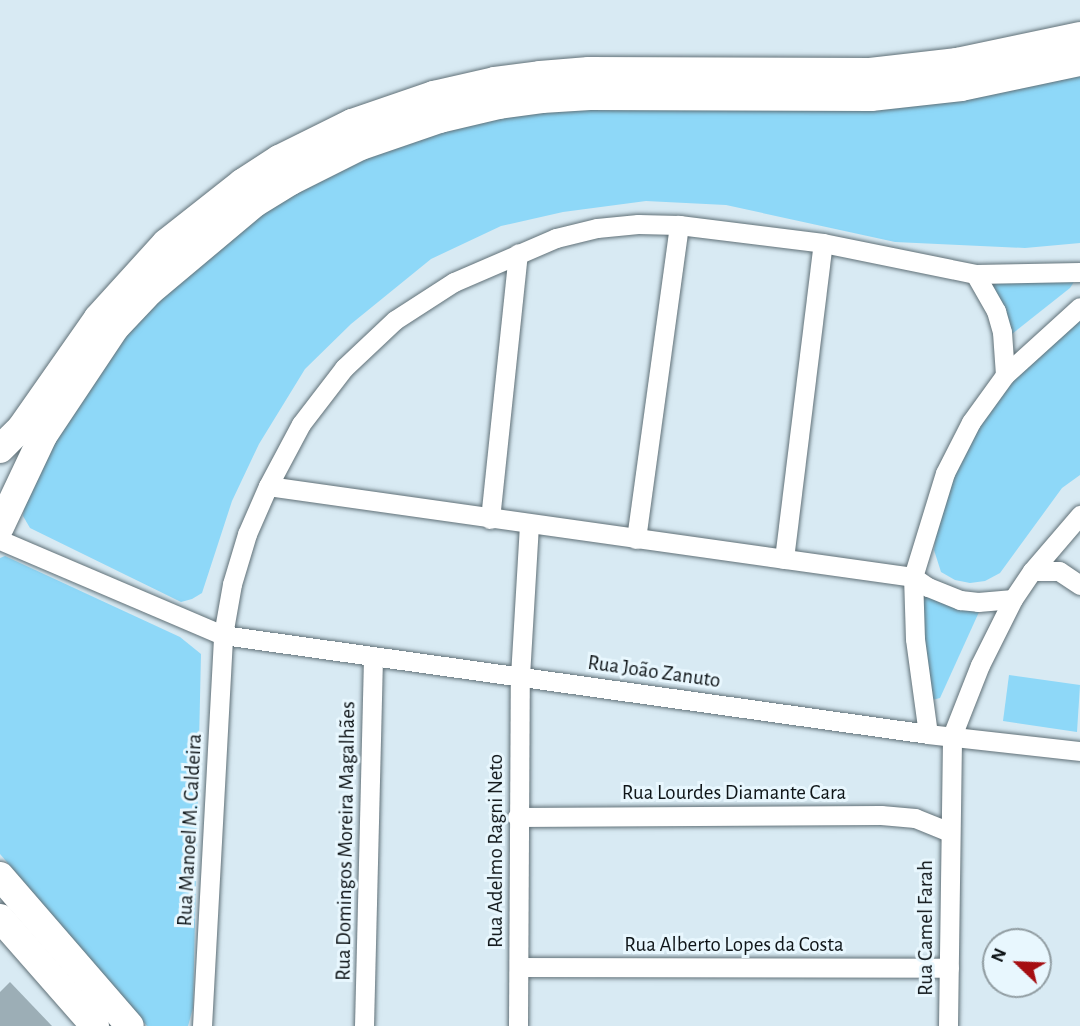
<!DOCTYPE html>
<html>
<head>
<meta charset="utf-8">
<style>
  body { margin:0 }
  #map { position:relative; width:1080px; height:1026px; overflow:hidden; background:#d8eaf3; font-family:"Alegreya Sans",sans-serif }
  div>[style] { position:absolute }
  .green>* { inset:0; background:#8ed8f8 }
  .building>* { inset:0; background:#9caeb6 }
  .roads { filter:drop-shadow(0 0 2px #607077) drop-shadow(0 0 2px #607077) }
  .street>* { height:19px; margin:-9.5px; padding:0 9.5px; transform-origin:9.5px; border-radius:9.5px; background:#fff }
  .secondary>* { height:28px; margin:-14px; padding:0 14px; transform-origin:14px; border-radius:14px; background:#fff }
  span { translate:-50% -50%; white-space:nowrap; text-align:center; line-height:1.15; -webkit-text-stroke:6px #e8f7fe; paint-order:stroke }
  .street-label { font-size:21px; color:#0f1518 }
  .north { position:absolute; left:982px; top:928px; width:70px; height:70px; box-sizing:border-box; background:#e8f7fe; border:2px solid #919da2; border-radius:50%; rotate:293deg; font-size:19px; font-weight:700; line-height:28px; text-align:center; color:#0f1518 }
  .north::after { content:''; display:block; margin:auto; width:24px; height:32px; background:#a50e12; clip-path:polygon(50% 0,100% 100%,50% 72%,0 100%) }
</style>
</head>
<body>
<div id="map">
  <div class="green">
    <div style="clip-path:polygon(1080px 68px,1080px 243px,1025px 248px,895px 242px,726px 205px,646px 201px,563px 212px,501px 226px,431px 259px,351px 324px,305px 369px,259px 444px,232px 501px,202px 593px,192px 599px,181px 602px,30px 528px,23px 516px,27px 486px,121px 337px,184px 272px,258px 214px,339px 166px,515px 108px)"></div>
    <div style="clip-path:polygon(1072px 277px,1074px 282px,1070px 288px,1012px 334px,1007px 329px,990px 284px,991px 278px)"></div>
    <div style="clip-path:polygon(1080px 314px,1080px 475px,1062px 488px,1000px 573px,985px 581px,970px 583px,955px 580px,941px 572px,934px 550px,939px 513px,953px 466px,1002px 385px)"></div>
    <div style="clip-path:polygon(5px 556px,180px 637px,201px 654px,193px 1008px,188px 1026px,147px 1026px,0 854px,0 558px)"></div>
    <div style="clip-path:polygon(920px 589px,979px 612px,940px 698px,932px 700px,924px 678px)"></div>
    <div style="clip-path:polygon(1009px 675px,1080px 685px,1077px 732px,1003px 721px)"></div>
  </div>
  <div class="building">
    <div style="clip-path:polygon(10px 982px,52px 1026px,0 1026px,0 992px)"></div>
  </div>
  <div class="roads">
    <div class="street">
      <div style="left:975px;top:274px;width:43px;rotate:60.4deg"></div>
      <div style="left:996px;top:311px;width:22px;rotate:74deg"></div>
      <div style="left:1002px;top:332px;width:43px;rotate:86deg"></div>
      <div style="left:268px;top:486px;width:651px;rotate:8.03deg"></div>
      <div style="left:913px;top:577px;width:18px;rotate:34deg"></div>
      <div style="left:928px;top:587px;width:35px;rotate:22deg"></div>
      <div style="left:960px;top:600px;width:18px;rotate:6deg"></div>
      <div style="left:978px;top:602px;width:35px;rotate:-5deg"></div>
      <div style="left:490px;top:519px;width:267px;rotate:-84deg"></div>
      <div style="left:636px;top:539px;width:317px;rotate:-82.2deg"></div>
      <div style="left:0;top:540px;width:242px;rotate:23.1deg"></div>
      <div style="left:223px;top:635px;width:712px;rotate:7.99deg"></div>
      <div style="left:928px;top:734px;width:153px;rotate:6.4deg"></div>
      <div style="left:784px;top:559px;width:318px;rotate:-83deg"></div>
      <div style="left:1032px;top:571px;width:27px"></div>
      <div style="left:1059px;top:571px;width:25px;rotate:34deg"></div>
      <div style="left:928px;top:734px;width:96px;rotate:-97.8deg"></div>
      <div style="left:915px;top:639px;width:62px;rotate:-91.8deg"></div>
      <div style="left:913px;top:577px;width:109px;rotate:-72.9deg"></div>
      <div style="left:945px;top:473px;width:57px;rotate:-63deg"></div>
      <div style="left:971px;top:422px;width:58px;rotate:-54.1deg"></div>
      <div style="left:1005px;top:375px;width:101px;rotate:-42.2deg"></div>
      <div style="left:517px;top:817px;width:364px;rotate:-0.3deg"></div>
      <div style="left:881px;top:815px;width:34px;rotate:5deg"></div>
      <div style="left:915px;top:818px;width:35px;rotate:22deg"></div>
      <div style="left:519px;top:967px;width:430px;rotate:0.1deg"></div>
      <div style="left:202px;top:1026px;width:392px;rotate:-86.9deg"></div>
      <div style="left:223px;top:635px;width:52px;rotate:-80deg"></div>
      <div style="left:232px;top:584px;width:52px;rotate:-73.3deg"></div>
      <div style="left:247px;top:534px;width:52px;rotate:-66.4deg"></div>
      <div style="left:268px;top:486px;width:70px;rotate:-62deg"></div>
      <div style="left:301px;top:424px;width:71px;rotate:-52.5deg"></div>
      <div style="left:344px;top:368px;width:70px;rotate:-43.3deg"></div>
      <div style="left:395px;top:320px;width:70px;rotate:-32.8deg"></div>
      <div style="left:454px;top:282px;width:111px;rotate:-23.3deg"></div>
      <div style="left:556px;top:238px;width:42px;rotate:-13.7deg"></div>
      <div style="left:597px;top:228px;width:41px;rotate:-5.6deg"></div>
      <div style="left:638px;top:224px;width:41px;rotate:1.4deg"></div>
      <div style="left:679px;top:225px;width:145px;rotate:7.1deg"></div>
      <div style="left:823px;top:243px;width:155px;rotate:11.5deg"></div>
      <div style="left:975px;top:274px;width:105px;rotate:-1.1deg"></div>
      <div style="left:364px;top:1026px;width:369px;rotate:-88.6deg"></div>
      <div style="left:518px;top:1026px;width:350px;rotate:-89.7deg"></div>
      <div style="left:520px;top:676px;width:152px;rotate:-86.6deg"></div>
      <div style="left:948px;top:1026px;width:290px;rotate:-89.2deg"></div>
      <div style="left:952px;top:736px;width:76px;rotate:-68.5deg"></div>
      <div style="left:980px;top:665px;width:74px;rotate:-63.4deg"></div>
      <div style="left:1013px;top:599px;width:34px;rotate:-56deg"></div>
      <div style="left:1032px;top:571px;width:74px;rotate:-49.4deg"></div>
    </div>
    <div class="secondary">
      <div style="left:0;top:449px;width:30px;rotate:-45deg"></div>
      <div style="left:21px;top:428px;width:134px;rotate:-55deg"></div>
      <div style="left:98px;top:318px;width:101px;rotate:-47.8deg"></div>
      <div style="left:166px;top:243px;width:97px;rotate:-38.3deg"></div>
      <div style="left:242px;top:183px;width:44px;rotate:-33deg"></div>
      <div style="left:279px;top:159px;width:81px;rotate:-26.3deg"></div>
      <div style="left:352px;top:123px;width:87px;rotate:-18.9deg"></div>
      <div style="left:434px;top:95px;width:63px;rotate:-12.9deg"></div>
      <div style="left:495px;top:81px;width:45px;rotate:-7.6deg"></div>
      <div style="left:540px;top:75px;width:49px;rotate:-4.7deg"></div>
      <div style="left:589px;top:71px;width:281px;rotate:0.2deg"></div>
      <div style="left:870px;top:72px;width:88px;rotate:-6.6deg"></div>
      <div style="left:957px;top:62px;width:126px;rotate:-11.9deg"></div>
      <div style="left:0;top:527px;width:101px;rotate:-64.7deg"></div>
      <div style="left:43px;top:436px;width:130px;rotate:-56.3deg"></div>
      <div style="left:115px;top:328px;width:51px;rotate:-46.6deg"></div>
      <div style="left:150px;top:291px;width:137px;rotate:-40deg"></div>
      <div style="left:255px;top:203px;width:42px;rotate:-31.4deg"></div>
      <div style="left:291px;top:181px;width:78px;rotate:-26.6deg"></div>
      <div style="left:361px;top:146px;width:83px;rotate:-18.9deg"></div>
      <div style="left:440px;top:119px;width:61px;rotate:-13.3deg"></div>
      <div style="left:499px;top:105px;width:43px;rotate:-7.9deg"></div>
      <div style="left:542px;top:99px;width:48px;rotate:-3.6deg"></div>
      <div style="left:590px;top:96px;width:281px;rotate:0.2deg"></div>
      <div style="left:871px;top:97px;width:91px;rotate:-6.3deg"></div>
      <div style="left:961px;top:87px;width:122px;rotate:-11.9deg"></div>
      <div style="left:0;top:876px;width:198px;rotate:49.1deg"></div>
      <div style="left:0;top:918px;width:144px;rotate:48.7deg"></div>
    </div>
  </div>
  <div class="street-label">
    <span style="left:654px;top:672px;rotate:8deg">Rua João Zanuto</span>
    <span style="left:734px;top:793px">Rua Lourdes Diamante Cara</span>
    <span style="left:190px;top:830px;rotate:-87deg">Rua Manoel M. Caldeira</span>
    <span style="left:346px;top:841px;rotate:-89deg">Rua Domingos Moreira Magalhães</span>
    <span style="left:496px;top:851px;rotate:-90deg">Rua Adelmo Ragni Neto</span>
    <span style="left:926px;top:928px;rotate:-90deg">Rua Camel Farah</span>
    <span style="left:734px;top:945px">Rua Alberto Lopes da Costa</span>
  </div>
  <div class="north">N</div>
</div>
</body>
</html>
